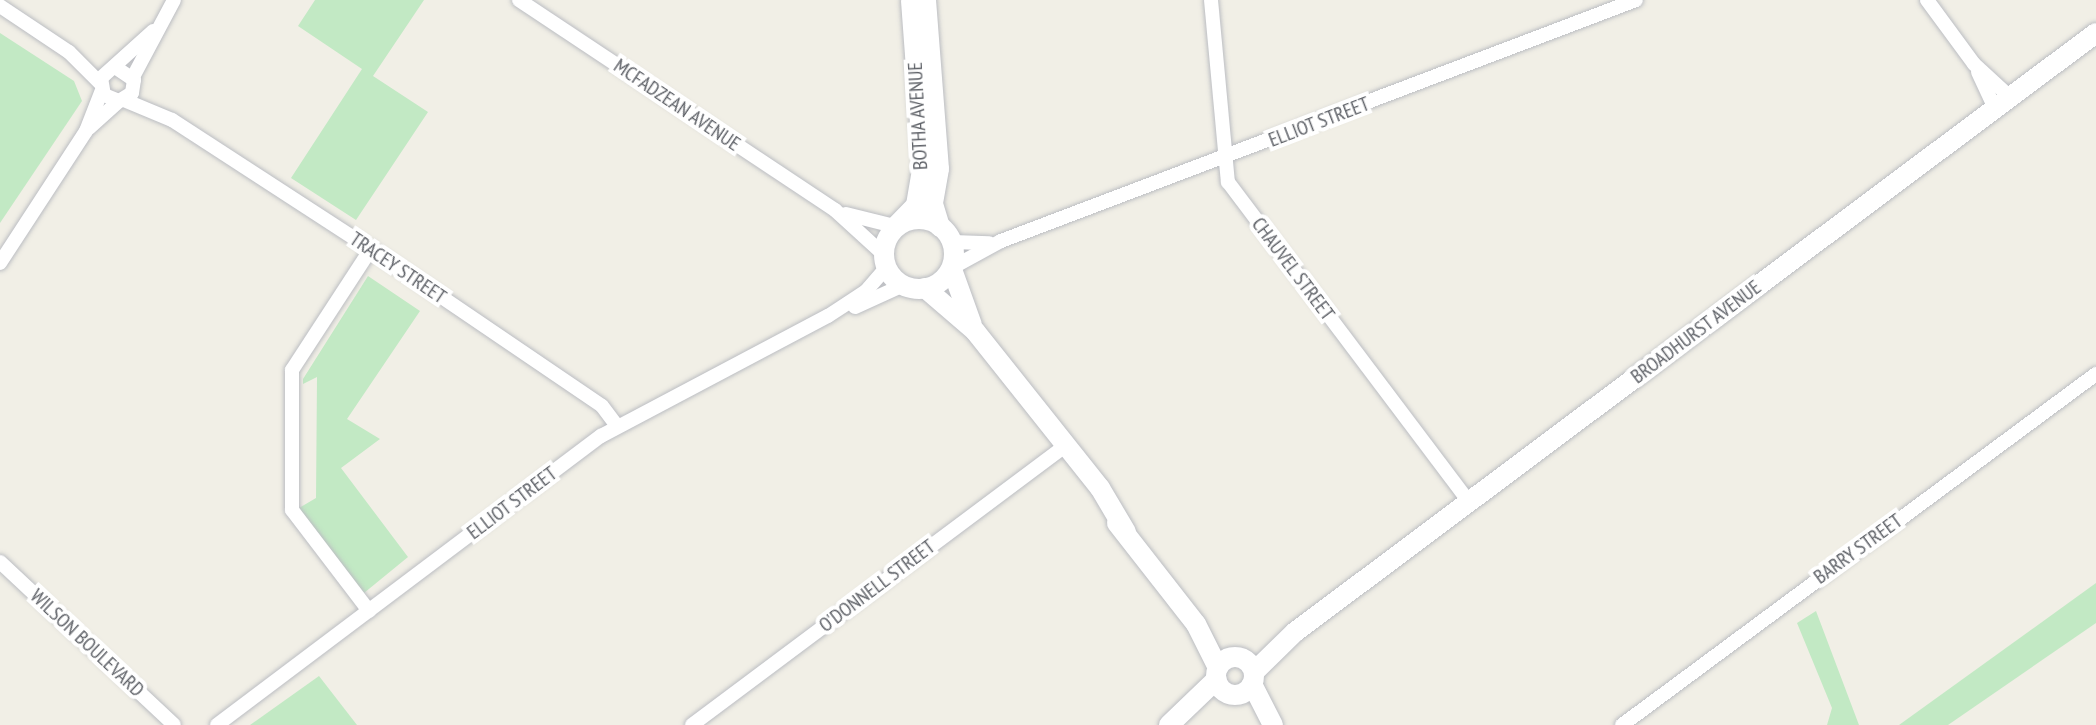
<!DOCTYPE html>
<html>
<head>
<meta charset="utf-8">
<style>
  body { margin:0 }
  #map { position:relative; width:2096px; height:725px; overflow:hidden; background:#f1efe6; font-family:"PT Sans Narrow",sans-serif }
  div>[style] { position:absolute }
  .green>* { inset:0; background:#c2e9c4 }
  .roads { filter:drop-shadow(0 0 2px #bbbdc2) drop-shadow(0 0 2px #bbbdc2) }
  .street>* { height:14px; margin:-7px; padding:0 7px; transform-origin:7px; border-radius:7px; background:#fff }
  .secondary>* { height:20px; margin:-10px; padding:0 10px; transform-origin:10px; border-radius:10px; background:#fff }
  .secondary>.ring { margin:-10px; padding:0; box-sizing:content-box; background:none; border:20px solid #fff; border-radius:50% }
  span { translate:-50% -50%; white-space:nowrap; text-align:center; line-height:1.15; -webkit-text-stroke:8px #fff; paint-order:stroke }
  .street-label { font-size:20px; color:#5e6167 }
</style>
</head>
<body>
<div id="map">
  <div class="green">
    <div style="clip-path:polygon(315px 0,424px 0,373px 76px,428px 112px,356px 220px,291px 178px,362px 69px,298px 26px)"></div>
    <div style="clip-path:polygon(0 33px,74px 81px,82px 101px,0 223px)"></div>
    <div style="clip-path:polygon(368px 276px,420px 311px,347px 419px,380px 439px,341px 468px,408px 557px,364px 593px,299px 508px,316px 498px,317px 377px,303px 384px,303px 379px)"></div>
    <div style="clip-path:polygon(2096px 583px,2096px 623px,1948px 725px,1899px 725px)"></div>
    <div style="clip-path:polygon(1816px 611px,1859px 725px,1827px 725px,1832px 708px,1797px 623px)"></div>
    <div style="clip-path:polygon(319px 676px,357px 725px,250px 725px)"></div>
  </div>
  <div class="roads">
    <div class="street">
      <div style="left:519px;top:0;width:379px;rotate:33.6deg"></div>
      <div style="left:835px;top:210px;width:62px;rotate:42.4deg"></div>
      <div style="left:1211px;top:0;width:183px;rotate:84.7deg"></div>
      <div style="left:1228px;top:182px;width:401px;rotate:53deg"></div>
      <div style="left:1927px;top:0;width:79px;rotate:53.7deg"></div>
      <div style="left:1974px;top:64px;width:49px;rotate:42.5deg"></div>
      <div style="left:0;top:6px;width:83px;rotate:33.7deg"></div>
      <div style="left:69px;top:52px;width:44px;rotate:45deg"></div>
      <div style="left:115px;top:67px;width:23px;rotate:34deg"></div>
      <div style="left:134px;top:80px;width:13px;rotate:99deg"></div>
      <div style="left:132px;top:93px;width:15px;rotate:148deg"></div>
      <div style="left:119px;top:101px;width:16px;rotate:-158deg"></div>
      <div style="left:104px;top:95px;width:17px;rotate:-100deg"></div>
      <div style="left:101px;top:78px;width:70px;rotate:-42.1deg"></div>
      <div style="left:1978px;top:72px;width:40px;rotate:65deg"></div>
      <div style="left:133px;top:77px;width:87px;rotate:-62deg"></div>
      <div style="left:124px;top:100px;width:52px;rotate:22.6deg"></div>
      <div style="left:172px;top:120px;width:237px;rotate:33deg"></div>
      <div style="left:371px;top:249px;width:279px;rotate:34.2deg"></div>
      <div style="left:602px;top:406px;width:25px;rotate:53deg"></div>
      <div style="left:89px;top:128px;width:40px;rotate:-42deg"></div>
      <div style="left:846px;top:214px;width:49px;rotate:14deg"></div>
      <div style="left:953px;top:242px;width:36px;rotate:2deg"></div>
      <div style="left:0;top:263px;width:158px;rotate:-56.9deg"></div>
      <div style="left:86px;top:131px;width:44px;rotate:-68.7deg"></div>
      <div style="left:955px;top:266px;width:52px;rotate:-28.5deg"></div>
      <div style="left:1001px;top:241px;width:679px;rotate:-20.78deg"></div>
      <div style="left:855px;top:307px;width:56px;rotate:-24.3deg"></div>
      <div style="left:0;top:562px;width:238px;rotate:43.1deg"></div>
      <div style="left:369px;top:611px;width:127px;rotate:-127.3deg"></div>
      <div style="left:292px;top:510px;width:140px;rotate:-90deg"></div>
      <div style="left:292px;top:370px;width:145px;rotate:-56.9deg"></div>
      <div style="left:217px;top:725px;width:481px;rotate:-37deg"></div>
      <div style="left:601px;top:436px;width:257px;rotate:-27.9deg"></div>
      <div style="left:828px;top:316px;width:45px;rotate:-33.3deg"></div>
      <div style="left:866px;top:291px;width:29px;rotate:-49deg"></div>
      <div style="left:692px;top:725px;width:462px;rotate:-36.8deg"></div>
      <div style="left:1622px;top:725px;width:590px;rotate:-36.52deg"></div>
    </div>
    <div class="secondary">
      <div style="left:926px;top:0;width:169px;rotate:85.6deg"></div>
      <div style="left:939px;top:169px;width:36px;rotate:100deg"></div>
      <div style="left:933px;top:204px;width:24px;rotate:73deg"></div>
      <div class="ring" style="left:884px;top:219px;width:50px;height:50px"></div>
      <div style="left:897px;top:225px;width:28px;rotate:-46deg"></div>
      <div style="left:916px;top:205px;width:42px;rotate:-80.3deg"></div>
      <div style="left:923px;top:164px;width:164px;rotate:-94.2deg"></div>
      <div style="left:953px;top:272px;width:56px;rotate:70.3deg"></div>
      <div style="left:925px;top:288px;width:66px;rotate:40.7deg"></div>
      <div style="left:975px;top:331px;width:201px;rotate:51.5deg"></div>
      <div style="left:1100px;top:488px;width:51px;rotate:59.4deg"></div>
      <div style="left:1117px;top:523px;width:128px;rotate:52deg"></div>
      <div style="left:1196px;top:624px;width:49px;rotate:63.4deg"></div>
      <div class="ring" style="left:1216px;top:657px;width:18px;height:18px"></div>
      <div style="left:1254px;top:672px;width:57px;rotate:-44.3deg"></div>
      <div style="left:1295px;top:632px;width:1000px;rotate:-36.79deg"></div>
      <div style="left:1252px;top:684px;width:46px;rotate:62.9deg"></div>
      <div style="left:1169px;top:725px;width:66px;rotate:-43.8deg"></div>
    </div>
  </div>
  <div class="street-label">
    <span style="left:677px;top:105px;rotate:34deg">MCFADZEAN AVENUE</span>
    <span style="left:918px;top:116px;rotate:-93deg">BOTHA AVENUE</span>
    <span style="left:1319px;top:122px;rotate:-21deg">ELLIOT STREET</span>
    <span style="left:398px;top:268px;rotate:34deg">TRACEY STREET</span>
    <span style="left:1293px;top:269px;rotate:53deg">CHAUVEL STREET</span>
    <span style="left:1696px;top:332px;rotate:-37deg">BROADHURST AVENUE</span>
    <span style="left:512px;top:503px;rotate:-37deg">ELLIOT STREET</span>
    <span style="left:1858px;top:549px;rotate:-36deg">BARRY STREET</span>
    <span style="left:877px;top:586px;rotate:-37deg">O'DONNELL STREET</span>
    <span style="left:87px;top:643px;rotate:43deg">WILSON BOULEVARD</span>
  </div>
</div>
</body>
</html>
